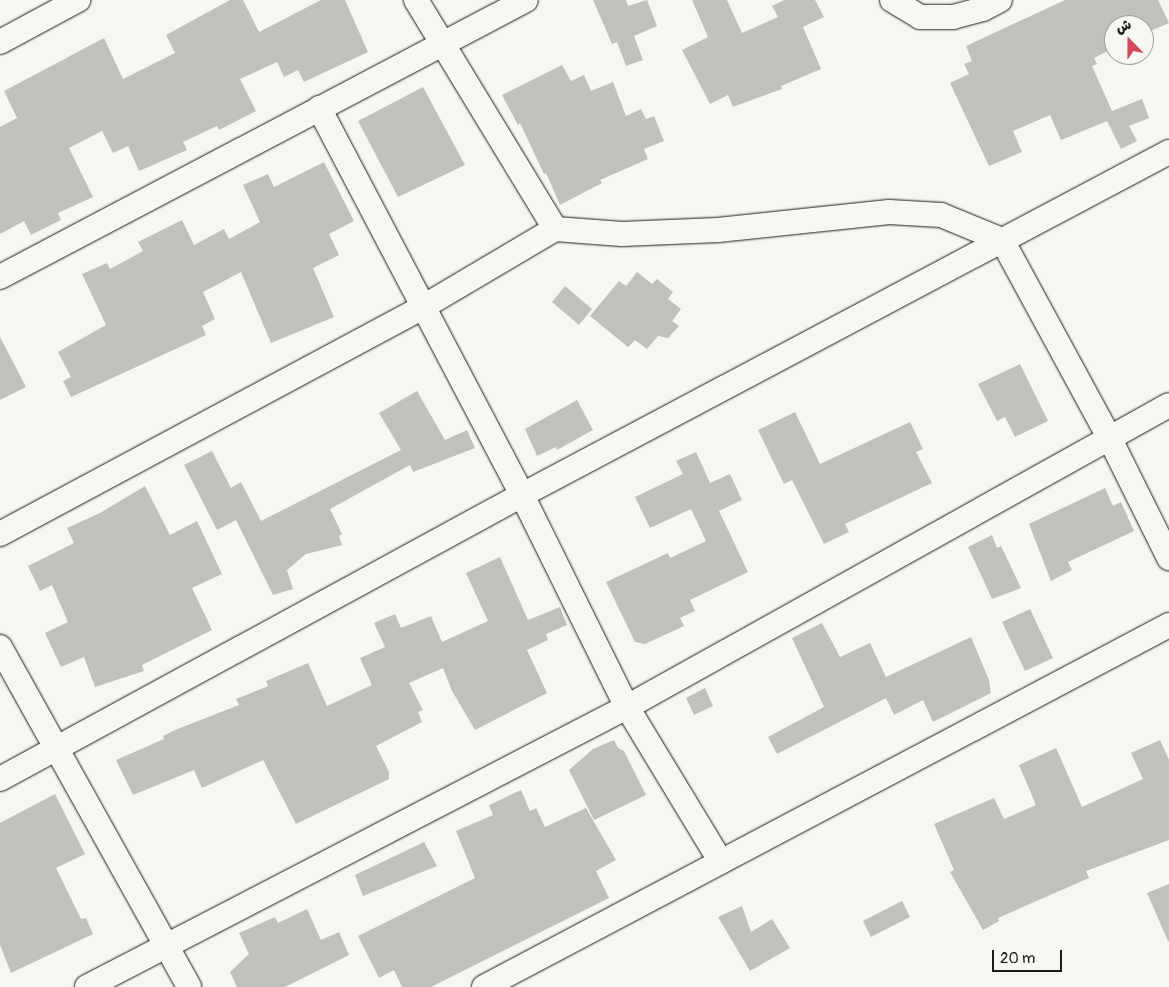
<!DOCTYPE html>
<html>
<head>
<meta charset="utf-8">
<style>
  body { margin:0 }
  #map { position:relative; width:1169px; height:987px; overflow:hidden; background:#f6f6f2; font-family:Pangolin,"Playpen Sans Arabic",sans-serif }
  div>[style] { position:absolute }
  .building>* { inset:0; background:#c0c0bd }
  .roads { filter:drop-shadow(0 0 1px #1c1c1c) drop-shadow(0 0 1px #1c1c1c) }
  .street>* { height:24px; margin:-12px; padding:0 12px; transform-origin:12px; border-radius:12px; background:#f6f6f2 }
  span { translate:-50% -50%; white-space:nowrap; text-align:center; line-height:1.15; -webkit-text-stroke:4.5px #f6f6f2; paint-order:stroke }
  .north { position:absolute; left:1104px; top:15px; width:50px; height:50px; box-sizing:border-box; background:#f6f6f2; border:1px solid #9f9f9c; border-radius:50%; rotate:338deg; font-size:14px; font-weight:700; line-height:20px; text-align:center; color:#1c1c1c }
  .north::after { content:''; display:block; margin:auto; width:18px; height:22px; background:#d1495b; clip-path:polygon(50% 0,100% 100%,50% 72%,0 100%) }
  .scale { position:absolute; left:992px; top:950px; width:70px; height:22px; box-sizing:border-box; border:2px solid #1c1c1c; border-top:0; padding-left:6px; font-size:15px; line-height:18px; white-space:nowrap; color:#1c1c1c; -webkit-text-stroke:4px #f6f6f2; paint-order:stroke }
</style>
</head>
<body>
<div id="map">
  <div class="building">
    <div style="clip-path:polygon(230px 0,243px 0,259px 32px,321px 0,345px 0,368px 52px,304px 82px,298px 70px,284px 77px,277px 62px,240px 79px,256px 111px,219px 130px,217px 126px,183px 142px,187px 150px,139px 171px,128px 146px,113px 153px,102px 131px,69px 148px,93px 197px,58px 213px,61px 220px,31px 235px,24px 221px,0 234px,0 127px,17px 118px,4px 91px,104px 38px,123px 79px,175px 53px,166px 35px)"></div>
    <div style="clip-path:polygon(593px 0,626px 0,628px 6px,647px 0,657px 26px,634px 36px,643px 60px,626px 66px,617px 42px,612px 44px)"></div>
    <div style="clip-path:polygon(692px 0,727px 0,742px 33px,778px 17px,772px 6px,784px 0,815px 0,824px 17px,803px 27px,821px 69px,781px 86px,782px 89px,733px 107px,728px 95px,710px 104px,682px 50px,708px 37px)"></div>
    <div style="clip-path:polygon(1065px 0,1158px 0,1169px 23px,1144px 34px,1144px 25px,1114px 25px,1114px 48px,1094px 58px,1097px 64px,1092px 66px,1112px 111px,1142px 99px,1149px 118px,1129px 126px,1137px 141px,1121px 149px,1107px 121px,1061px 140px,1050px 115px,1013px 131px,1022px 152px,989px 166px,950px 83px,969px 74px,964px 64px,972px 61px,966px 46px)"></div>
    <div style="clip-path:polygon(562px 65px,571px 81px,584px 75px,591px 91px,613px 82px,626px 116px,641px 109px,646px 119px,654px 116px,664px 141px,644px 149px,648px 159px,600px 180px,602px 183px,560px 205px,546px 173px,544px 174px,520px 123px,518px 125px,502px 95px)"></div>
    <div style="clip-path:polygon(423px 87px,465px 165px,398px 197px,358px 121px)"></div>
    <div style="clip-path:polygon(324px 162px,354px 221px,329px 234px,339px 255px,313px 268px,334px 317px,271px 343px,241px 272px,203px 292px,215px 319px,202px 326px,206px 335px,71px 397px,63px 381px,71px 377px,58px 352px,106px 325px,82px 274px,107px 263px,110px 269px,143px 251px,138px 242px,182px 220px,194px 245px,224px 229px,229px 239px,260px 222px,243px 185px,268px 174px,274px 187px)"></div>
    <div style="clip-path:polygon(637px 272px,652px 284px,657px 279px,673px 292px,668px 299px,681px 309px,672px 321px,679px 326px,668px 338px,658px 336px,647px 349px,635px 340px,628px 347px,590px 316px,619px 281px,626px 286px)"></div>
    <div style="clip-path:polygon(565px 286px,592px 309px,579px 325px,552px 302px)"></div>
    <div style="clip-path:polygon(0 337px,26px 387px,0 400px)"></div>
    <div style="clip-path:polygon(1020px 364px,1048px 421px,1015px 437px,1005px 417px,997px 421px,978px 384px)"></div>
    <div style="clip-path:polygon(417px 391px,445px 440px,467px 430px,475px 448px,413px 472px,410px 465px,330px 509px,342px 534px,339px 536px,342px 545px,306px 554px,287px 570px,293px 589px,273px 595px,236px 520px,217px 530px,184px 465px,212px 451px,231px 488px,241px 482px,261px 521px,401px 450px,379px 413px)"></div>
    <div style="clip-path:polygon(577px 400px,593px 430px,557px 450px,556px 447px,537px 456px,525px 429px)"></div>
    <div style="clip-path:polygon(795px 412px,820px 464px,910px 422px,923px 449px,916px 452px,932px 483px,845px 524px,849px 532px,824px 544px,792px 480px,784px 484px,758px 430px)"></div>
    <div style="clip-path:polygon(696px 452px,710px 483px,730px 474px,742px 500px,719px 511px,748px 572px,690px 600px,695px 611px,680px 618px,684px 626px,645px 644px,635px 642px,606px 582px,668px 553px,670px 558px,706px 541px,691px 509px,650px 528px,635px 497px,683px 474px,676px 461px)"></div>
    <div style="clip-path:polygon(145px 486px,170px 535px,197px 521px,222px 574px,192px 588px,212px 630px,142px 665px,144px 671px,95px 687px,84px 657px,61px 667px,45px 633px,68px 622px,52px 585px,40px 591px,28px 566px,74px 543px,67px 528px,100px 513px)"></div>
    <div style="clip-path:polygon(1105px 488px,1113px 506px,1121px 502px,1134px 531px,1068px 562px,1072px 570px,1051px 581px,1029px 524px)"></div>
    <div style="clip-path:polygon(992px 535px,997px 548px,1001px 546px,1021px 588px,992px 599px,968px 547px)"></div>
    <div style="clip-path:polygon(500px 557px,528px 620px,560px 607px,567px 625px,546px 634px,548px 640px,527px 650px,547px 693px,475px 730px,452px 691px,443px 668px,409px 683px,423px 710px,418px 712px,422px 722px,376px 746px,389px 772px,389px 779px,296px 824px,263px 760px,202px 788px,194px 770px,133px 795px,116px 760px,164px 739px,163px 736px,175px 730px,239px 705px,236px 699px,268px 686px,266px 681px,308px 663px,327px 706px,372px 685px,360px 658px,385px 647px,374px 623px,395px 614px,401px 628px,431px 616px,442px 642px,488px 621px,466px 573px)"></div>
    <div style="clip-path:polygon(1030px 609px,1053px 658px,1025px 671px,1002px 622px)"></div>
    <div style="clip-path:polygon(822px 623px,840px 657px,870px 643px,886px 677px,971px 637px,989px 680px,991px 693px,933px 722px,923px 700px,894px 715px,886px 698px,777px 754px,768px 737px,824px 707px,792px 638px)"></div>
    <div style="clip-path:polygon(705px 688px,713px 706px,694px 715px,686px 698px)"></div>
    <div style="clip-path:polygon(614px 740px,618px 748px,624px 751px,646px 795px,594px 820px,569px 770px,593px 749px)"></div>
    <div style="clip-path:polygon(1160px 740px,1169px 760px,1169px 840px,1086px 871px,1089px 878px,998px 918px,999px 921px,983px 930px,950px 872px,954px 870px,934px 824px,994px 798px,1004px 819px,1036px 805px,1019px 765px,1056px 748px,1082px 807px,1143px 779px,1131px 753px)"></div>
    <div style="clip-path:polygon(521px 790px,530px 811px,536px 808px,545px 827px,586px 808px,616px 860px,596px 871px,609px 898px,431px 987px,402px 987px,394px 970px,379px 978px,358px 936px,475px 878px,456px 831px,493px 815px,489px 805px)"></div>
    <div style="clip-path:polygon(55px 794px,85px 854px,56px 868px,81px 919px,86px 918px,93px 934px,11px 973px,0 945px,0 823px)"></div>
    <div style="clip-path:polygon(424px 842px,437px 866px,363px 896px,355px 875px)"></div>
    <div style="clip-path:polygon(1169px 884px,1169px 941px,1168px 941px,1147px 893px)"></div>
    <div style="clip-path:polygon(902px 901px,910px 917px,871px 937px,863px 921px)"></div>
    <div style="clip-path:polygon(742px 906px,751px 932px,772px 919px,790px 948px,750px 971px,718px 917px)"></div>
    <div style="clip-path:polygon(307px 909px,321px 940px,339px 932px,349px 955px,285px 987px,237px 987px,230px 972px,249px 954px,239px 933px,275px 917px,278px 923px)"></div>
  </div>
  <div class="roads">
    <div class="street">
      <div style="left:416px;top:0;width:268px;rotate:58.7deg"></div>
      <div style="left:892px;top:0;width:33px;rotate:31deg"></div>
      <div style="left:920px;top:17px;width:33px"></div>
      <div style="left:953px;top:17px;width:31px;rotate:-15deg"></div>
      <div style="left:983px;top:9px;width:19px;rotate:-28deg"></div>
      <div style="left:0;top:42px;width:89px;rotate:-28.3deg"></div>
      <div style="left:319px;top:108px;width:437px;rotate:62.3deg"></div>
      <div style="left:522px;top:495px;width:237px;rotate:63.7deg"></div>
      <div style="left:627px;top:707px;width:181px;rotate:58.8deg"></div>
      <div style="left:0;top:277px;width:594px;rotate:-27.77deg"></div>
      <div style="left:0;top:534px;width:480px;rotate:-28.2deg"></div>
      <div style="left:423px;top:307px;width:153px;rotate:-30.6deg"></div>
      <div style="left:555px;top:229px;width:67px;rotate:4.3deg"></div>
      <div style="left:622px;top:234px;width:96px;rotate:-2.4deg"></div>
      <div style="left:718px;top:230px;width:172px;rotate:-6deg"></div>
      <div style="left:889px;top:212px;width:52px;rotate:3.3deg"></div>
      <div style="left:941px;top:215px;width:66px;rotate:22.3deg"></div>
      <div style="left:1002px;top:240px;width:226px;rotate:61.5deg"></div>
      <div style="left:1110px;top:439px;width:133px;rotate:63.6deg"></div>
      <div style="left:0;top:647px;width:389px;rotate:60.9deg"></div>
      <div style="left:0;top:779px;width:594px;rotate:-28.55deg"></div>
      <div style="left:522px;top:495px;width:732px;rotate:-27.93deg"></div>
      <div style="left:87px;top:987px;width:608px;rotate:-27.41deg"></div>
      <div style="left:627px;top:707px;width:620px;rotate:-29.13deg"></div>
      <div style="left:484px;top:987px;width:775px;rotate:-27.85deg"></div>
    </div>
  </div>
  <div class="north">ش</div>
  <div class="scale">20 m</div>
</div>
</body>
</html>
